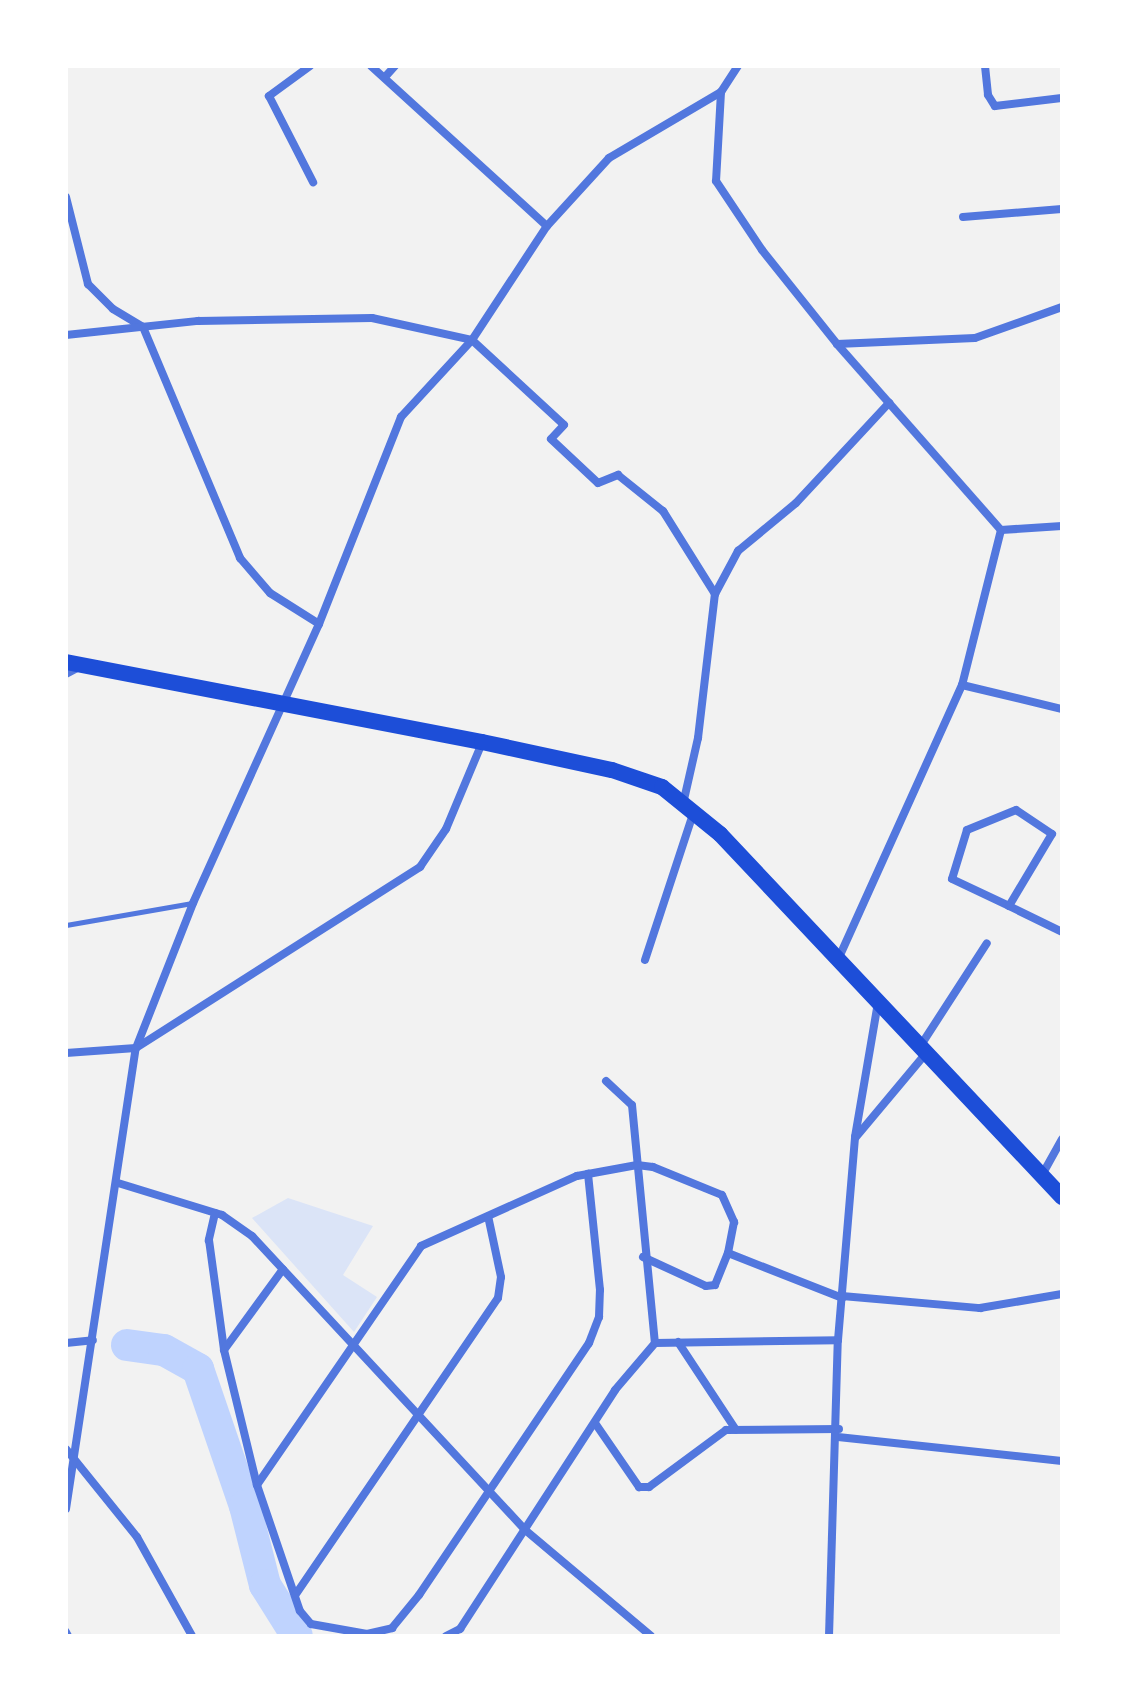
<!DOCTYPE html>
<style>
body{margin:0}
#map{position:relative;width:1128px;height:1702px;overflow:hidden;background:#f2f2f2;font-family:Merriweather,serif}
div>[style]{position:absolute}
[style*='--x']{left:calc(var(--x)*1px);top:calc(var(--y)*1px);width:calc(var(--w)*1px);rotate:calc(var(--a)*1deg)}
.green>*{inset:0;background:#dbe4f7}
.river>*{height:32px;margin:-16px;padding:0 16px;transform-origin:16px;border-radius:16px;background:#bfd3fe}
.service>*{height:5px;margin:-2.5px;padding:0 2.5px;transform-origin:2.5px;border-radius:2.5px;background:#5277de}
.minor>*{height:8px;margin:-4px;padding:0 4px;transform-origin:4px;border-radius:4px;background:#5277de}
.primary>*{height:16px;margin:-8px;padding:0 8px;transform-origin:8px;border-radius:8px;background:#1d4ed8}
span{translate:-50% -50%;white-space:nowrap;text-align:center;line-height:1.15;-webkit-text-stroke:7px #fff;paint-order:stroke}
.frame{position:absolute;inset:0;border:68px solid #fff;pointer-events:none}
</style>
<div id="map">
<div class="green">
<div style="clip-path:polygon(288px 1198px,373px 1226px,343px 1275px,377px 1297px,354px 1332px,252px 1218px)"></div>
</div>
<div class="river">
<div style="--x:127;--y:1345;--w:37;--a:8"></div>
<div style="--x:164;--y:1350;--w:39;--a:29"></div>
<div style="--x:198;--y:1369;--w:145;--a:71.1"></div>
<div style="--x:245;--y:1506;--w:81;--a:75.8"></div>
<div style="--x:265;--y:1585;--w:60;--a:57.9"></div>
</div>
<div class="service">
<div style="--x:66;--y:925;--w:128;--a:-9.9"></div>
</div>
<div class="minor">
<div style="--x:310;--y:66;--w:51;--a:143.8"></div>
<div style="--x:269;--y:96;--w:97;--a:62.9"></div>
<div style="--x:371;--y:66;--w:238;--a:42.3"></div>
<div style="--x:985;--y:66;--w:29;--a:84"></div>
<div style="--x:988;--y:95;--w:13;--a:58"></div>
<div style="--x:995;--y:106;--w:67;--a:-6.8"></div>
<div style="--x:385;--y:77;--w:15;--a:-48"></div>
<div style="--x:721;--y:92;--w:89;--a:93.2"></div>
<div style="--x:716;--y:181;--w:83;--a:56.3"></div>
<div style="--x:762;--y:250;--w:120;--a:51.4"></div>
<div style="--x:837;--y:344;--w:248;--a:48.6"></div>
<div style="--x:1001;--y:530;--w:160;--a:104.1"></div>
<div style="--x:962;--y:685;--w:302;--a:114.3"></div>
<div style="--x:66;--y:197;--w:90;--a:75.8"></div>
<div style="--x:88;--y:284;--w:35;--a:45"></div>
<div style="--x:113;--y:309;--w:35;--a:31"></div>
<div style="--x:143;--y:327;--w:251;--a:67.2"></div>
<div style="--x:240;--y:558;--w:46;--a:49.4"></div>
<div style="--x:270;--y:593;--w:58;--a:32.3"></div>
<div style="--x:963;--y:217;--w:99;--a:-4.6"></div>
<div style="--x:66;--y:335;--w:133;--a:-6.1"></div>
<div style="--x:198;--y:321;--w:174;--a:-1"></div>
<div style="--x:372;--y:318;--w:102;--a:12.4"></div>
<div style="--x:472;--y:340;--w:125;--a:42.7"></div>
<div style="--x:564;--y:425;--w:19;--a:133"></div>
<div style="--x:551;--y:439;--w:64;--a:43.1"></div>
<div style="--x:598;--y:483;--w:22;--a:-22"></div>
<div style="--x:618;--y:475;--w:58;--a:38.7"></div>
<div style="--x:663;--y:511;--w:98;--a:57.9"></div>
<div style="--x:837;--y:344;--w:138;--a:-2.5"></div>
<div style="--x:975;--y:338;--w:92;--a:-19.6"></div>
<div style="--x:1001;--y:530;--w:61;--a:-3.8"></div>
<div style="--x:66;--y:674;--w:17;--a:-28"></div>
<div style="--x:962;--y:685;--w:103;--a:13.5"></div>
<div style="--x:683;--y:804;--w:68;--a:-77.2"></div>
<div style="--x:698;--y:738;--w:145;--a:-83.3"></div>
<div style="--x:715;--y:594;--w:49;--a:-61.9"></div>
<div style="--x:738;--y:551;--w:75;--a:-39.6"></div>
<div style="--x:796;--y:503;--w:137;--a:-47.1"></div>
<div style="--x:1009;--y:906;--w:84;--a:-59.2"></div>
<div style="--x:1052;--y:834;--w:43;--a:-146.3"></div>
<div style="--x:1016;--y:810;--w:53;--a:157.8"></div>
<div style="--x:967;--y:830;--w:51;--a:107"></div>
<div style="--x:952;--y:879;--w:63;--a:25.3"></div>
<div style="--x:1009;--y:906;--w:59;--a:26.1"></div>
<div style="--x:645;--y:960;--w:154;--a:-71.8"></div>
<div style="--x:921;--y:1045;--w:121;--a:-57.1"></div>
<div style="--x:66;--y:1053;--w:70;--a:-4.1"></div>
<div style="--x:136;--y:1048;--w:337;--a:-32.5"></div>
<div style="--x:420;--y:867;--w:46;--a:-55.6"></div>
<div style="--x:446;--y:829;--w:93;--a:-67.3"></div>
<div style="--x:606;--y:1081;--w:35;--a:43"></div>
<div style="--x:632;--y:1105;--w:239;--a:84.5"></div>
<div style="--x:856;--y:1137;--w:111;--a:-50.1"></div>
<div style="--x:1042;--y:1175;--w:41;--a:-60.9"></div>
<div style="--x:118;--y:1183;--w:109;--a:17.1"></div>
<div style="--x:222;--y:1215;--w:37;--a:35"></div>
<div style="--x:252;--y:1236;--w:400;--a:47.1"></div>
<div style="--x:524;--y:1529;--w:166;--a:40.1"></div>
<div style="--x:215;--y:1213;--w:28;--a:103"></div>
<div style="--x:209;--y:1240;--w:111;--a:82.2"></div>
<div style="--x:224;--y:1350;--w:139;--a:76.3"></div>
<div style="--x:257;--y:1485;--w:133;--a:71.2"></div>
<div style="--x:300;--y:1611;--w:17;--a:50"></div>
<div style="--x:311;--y:1624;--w:57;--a:10.1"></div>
<div style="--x:367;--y:1634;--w:26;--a:-13"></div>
<div style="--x:392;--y:1628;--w:43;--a:-50.7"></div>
<div style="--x:419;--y:1595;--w:304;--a:-56"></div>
<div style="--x:589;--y:1343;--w:28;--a:-69"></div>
<div style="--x:599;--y:1317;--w:27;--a:-88"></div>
<div style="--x:600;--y:1290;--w:117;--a:-95.9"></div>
<div style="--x:643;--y:1257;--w:69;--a:24.7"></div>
<div style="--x:706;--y:1286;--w:9;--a:-6"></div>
<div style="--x:715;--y:1285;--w:35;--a:-68"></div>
<div style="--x:728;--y:1253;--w:123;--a:21.5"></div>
<div style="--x:842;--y:1296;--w:139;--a:5"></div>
<div style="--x:980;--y:1308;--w:83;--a:-9.7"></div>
<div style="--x:678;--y:1342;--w:105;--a:56.6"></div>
<div style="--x:66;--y:1343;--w:27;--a:-6"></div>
<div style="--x:224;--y:1350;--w:100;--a:-53.9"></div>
<div style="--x:595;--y:1423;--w:78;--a:55.5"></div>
<div style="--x:639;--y:1487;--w:10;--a:0"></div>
<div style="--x:649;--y:1487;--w:96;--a:-36.5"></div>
<div style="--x:726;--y:1430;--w:113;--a:-0.5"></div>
<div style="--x:838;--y:1437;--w:225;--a:6.1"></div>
<div style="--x:66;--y:1449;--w:113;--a:51.1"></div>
<div style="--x:137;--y:1537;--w:113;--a:60.9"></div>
<div style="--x:257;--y:1485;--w:290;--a:-55.5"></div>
<div style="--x:421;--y:1246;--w:171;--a:-24.2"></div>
<div style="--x:577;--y:1176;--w:61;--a:-10.4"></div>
<div style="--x:637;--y:1165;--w:16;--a:7"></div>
<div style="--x:653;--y:1167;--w:74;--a:22.1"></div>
<div style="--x:722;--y:1195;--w:30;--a:66"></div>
<div style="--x:734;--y:1222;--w:32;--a:101"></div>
<div style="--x:66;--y:1509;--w:466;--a:-81.4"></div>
<div style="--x:136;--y:1048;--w:156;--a:-68.5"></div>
<div style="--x:193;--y:903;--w:306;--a:-65.7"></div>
<div style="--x:319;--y:624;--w:223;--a:-68.4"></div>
<div style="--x:401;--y:417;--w:105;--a:-47.3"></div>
<div style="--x:472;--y:340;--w:136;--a:-56.7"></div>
<div style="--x:547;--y:226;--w:92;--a:-47.6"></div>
<div style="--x:609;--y:158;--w:130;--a:-30.5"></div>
<div style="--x:721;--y:92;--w:31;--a:-57"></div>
<div style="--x:296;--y:1594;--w:358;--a:-55.7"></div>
<div style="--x:498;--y:1298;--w:21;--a:-82"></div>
<div style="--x:501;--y:1277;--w:62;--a:-102"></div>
<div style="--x:66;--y:1632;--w:4;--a:63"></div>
<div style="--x:446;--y:1636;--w:16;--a:-27"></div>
<div style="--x:460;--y:1629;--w:285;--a:-57"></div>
<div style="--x:615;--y:1390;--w:62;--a:-49.6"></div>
<div style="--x:655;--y:1343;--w:183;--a:-0.9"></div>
<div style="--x:829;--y:1636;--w:296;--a:-88.3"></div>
<div style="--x:838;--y:1340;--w:204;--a:-85.2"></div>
<div style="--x:855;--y:1137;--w:136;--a:-80.3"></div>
</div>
<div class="primary">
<div style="--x:66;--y:662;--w:424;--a:10.9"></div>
<div style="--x:482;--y:742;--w:133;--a:12.2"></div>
<div style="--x:612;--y:770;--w:53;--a:18.8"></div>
<div style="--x:662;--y:787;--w:75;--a:39"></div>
<div style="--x:720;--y:834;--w:499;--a:46.7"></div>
</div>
<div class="frame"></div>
</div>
